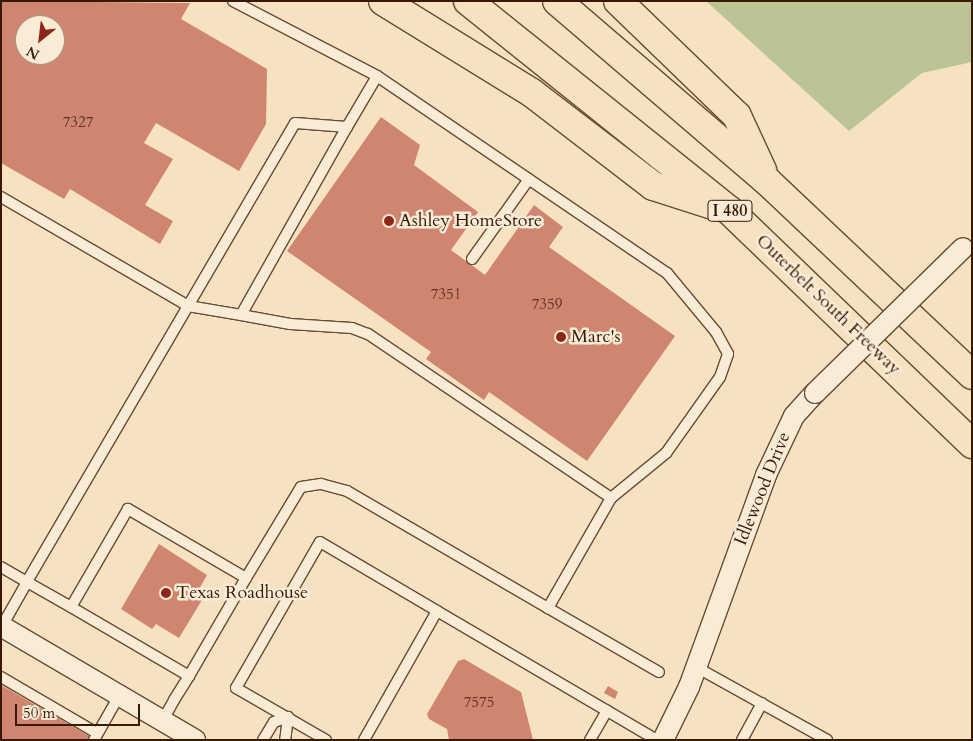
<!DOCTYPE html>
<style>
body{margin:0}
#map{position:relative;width:973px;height:741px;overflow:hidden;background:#f6e2c0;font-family:Cardo,serif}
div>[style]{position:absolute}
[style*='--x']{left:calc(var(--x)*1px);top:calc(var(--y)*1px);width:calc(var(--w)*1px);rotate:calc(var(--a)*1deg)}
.green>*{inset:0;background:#bac494}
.building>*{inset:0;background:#cf8570}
.roads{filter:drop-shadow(1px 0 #674b34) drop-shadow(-1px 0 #674b34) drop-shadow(0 1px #674b34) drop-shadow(0 -1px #674b34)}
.lane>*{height:10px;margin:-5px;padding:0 5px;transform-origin:5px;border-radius:5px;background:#f9ecd6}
.street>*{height:20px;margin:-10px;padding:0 10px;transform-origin:10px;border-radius:10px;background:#f9ecd6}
.highway>*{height:28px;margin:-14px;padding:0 14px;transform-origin:14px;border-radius:14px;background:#f6e2c0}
.bridges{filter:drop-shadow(1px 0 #674b34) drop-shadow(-1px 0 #674b34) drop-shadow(0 1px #674b34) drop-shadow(0 -1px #674b34)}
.street-bridge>*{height:20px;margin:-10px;padding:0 10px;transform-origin:10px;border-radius:10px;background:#f9ecd6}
.dots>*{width:14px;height:14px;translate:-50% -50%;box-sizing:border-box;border:2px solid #f9ecd6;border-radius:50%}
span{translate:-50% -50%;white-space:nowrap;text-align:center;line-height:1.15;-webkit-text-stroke:5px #f9ecd6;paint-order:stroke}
.number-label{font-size:15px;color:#5d3420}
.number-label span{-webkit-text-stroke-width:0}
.shield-label span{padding:1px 4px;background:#f9ecd6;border:1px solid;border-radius:4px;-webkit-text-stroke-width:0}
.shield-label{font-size:16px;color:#371906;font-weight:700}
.poi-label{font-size:18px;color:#371906}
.left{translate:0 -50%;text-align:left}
.street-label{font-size:18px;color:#371906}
.frame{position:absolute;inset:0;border:2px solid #371906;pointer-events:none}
.north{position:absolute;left:15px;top:15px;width:50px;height:50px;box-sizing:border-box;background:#f9ecd6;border:1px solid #ab9883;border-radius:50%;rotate:209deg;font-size:14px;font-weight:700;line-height:20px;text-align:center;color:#371906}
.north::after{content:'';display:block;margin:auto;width:18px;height:22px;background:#8f2418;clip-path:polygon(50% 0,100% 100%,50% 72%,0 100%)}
.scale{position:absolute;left:15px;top:704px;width:125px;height:22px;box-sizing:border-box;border:2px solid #371906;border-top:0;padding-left:6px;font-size:15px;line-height:18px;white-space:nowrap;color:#371906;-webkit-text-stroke:4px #f9ecd6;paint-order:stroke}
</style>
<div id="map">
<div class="green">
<div style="clip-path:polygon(706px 1px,972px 1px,972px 62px,922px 73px,849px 131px)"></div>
</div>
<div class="building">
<div style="clip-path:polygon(evenodd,1px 1px,190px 3px,181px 19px,267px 69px,266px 124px,239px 171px,156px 123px,144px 143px,173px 159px,145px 205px,173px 221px,160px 244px,70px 189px,64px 199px,1px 163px,1px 1px,25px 25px,55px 25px,55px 55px,25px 55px,25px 25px)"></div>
<div style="clip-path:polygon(381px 117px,420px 145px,414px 165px,478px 212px,451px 250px,485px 275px,534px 205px,563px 227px,549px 247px,675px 336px,587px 461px,489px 392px,484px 400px,426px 359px,431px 352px,287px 251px)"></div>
<div style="clip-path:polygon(159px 544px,207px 575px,198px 591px,205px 595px,179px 638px,156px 624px,152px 629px,121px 609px)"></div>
<div style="clip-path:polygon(464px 659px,521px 692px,533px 740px,449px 740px,447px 729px,429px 719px,427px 714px,458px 661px)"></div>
<div style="clip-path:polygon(1px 685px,89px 736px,87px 740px,1px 740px)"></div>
<div style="clip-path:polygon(608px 686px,618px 692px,615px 699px,604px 693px)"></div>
</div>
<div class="roads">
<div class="lane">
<div style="--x:233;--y:1;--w:162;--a:27.5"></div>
<div style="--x:347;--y:127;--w:59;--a:-59.5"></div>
<div style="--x:377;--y:76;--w:351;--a:34.2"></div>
<div style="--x:667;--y:273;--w:77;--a:50.3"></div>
<div style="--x:716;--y:332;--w:25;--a:61"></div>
<div style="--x:728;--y:354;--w:24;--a:109"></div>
<div style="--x:720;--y:377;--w:93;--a:125.4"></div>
<div style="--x:666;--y:453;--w:71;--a:140.7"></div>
<div style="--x:1;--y:197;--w:216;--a:30.2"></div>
<div style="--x:188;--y:306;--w:320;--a:120.3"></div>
<div style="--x:27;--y:582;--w:30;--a:-150"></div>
<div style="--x:472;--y:259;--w:98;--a:-54.5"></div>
<div style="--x:241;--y:315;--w:216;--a:-60.6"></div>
<div style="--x:347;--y:127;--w:52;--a:-175.6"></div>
<div style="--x:295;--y:123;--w:212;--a:120.3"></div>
<div style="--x:188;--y:306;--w:54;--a:9.6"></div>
<div style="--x:241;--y:315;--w:50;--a:10.4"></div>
<div style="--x:290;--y:324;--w:62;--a:3.7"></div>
<div style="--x:352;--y:328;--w:17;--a:21"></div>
<div style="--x:368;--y:334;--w:293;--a:34"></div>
<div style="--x:611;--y:498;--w:127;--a:119.8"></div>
<div style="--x:548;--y:608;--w:128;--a:30"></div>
<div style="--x:246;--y:578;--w:106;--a:-58.9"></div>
<div style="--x:301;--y:487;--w:20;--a:-9"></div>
<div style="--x:321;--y:484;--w:27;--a:15"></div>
<div style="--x:347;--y:491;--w:233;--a:30.2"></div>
<div style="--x:437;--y:611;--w:255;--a:30.4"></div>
<div style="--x:2;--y:626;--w:51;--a:-60.4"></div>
<div style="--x:27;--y:582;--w:51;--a:29.6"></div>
<div style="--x:696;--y:667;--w:150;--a:29.1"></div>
<div style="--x:1;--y:677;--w:111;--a:30.3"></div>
<div style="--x:163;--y:720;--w:23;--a:-61"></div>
<div style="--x:174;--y:700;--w:28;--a:-58"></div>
<div style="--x:189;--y:676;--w:113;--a:-59.8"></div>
<div style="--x:246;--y:578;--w:137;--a:-149.7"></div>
<div style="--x:128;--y:509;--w:113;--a:120.2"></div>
<div style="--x:71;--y:607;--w:137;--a:30.3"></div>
<div style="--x:94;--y:740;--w:53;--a:-60.5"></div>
<div style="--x:263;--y:740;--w:21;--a:-59"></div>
<div style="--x:274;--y:722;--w:15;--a:-20"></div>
<div style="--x:288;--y:717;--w:23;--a:97"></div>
<div style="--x:326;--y:740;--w:104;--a:-150"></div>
<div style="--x:236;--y:688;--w:168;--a:-60.1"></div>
<div style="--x:320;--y:542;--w:136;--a:30.5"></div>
<div style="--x:437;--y:611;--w:148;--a:119.5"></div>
<div style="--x:590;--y:740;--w:34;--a:-60"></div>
<div style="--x:742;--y:740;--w:42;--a:-61.6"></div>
</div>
<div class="street">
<div style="--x:1;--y:626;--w:225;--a:30.4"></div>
<div style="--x:663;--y:740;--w:59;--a:-63.9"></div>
<div style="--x:689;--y:687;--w:226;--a:-70"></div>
<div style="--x:766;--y:475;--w:65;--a:-64.6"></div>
<div style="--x:794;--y:416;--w:31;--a:-48"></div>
</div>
<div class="highway">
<div style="--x:383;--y:1;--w:175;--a:31.7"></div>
<div style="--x:532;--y:93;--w:153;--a:37.5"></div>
<div style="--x:653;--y:186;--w:63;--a:17.6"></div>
<div style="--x:468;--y:1;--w:336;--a:38.7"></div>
<div style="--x:730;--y:211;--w:336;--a:43.9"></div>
<div style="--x:557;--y:1;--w:277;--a:40.6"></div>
<div style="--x:767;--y:181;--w:282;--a:43.4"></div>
<div style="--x:618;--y:1;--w:165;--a:44"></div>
<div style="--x:737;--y:116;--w:60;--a:65.2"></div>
</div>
</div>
<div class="bridges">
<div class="street-bridge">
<div style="--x:815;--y:393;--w:207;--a:-44.4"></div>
</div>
</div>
<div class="dots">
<div style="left:389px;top:221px;background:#8f2418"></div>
<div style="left:561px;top:337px;background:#8f2418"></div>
<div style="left:166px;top:593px;background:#8f2418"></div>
</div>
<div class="number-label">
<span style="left:78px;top:123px">7327</span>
<span style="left:446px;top:295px">7351</span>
<span style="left:547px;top:305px">7359</span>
<span style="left:479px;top:703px">7575</span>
</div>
<div class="shield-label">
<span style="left:730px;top:211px">I 480</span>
</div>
<div class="poi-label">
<span class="left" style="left:399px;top:221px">Ashley HomeStore</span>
<span class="left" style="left:571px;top:337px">Marc's</span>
<span class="left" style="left:176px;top:593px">Texas Roadhouse</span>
</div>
<div class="street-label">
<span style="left:828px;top:305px;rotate:44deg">Outerbelt South Freeway</span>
<span style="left:763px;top:489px;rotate:-68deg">Idlewood Drive</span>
</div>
<div class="frame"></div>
<div class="north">N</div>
<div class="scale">50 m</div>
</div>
